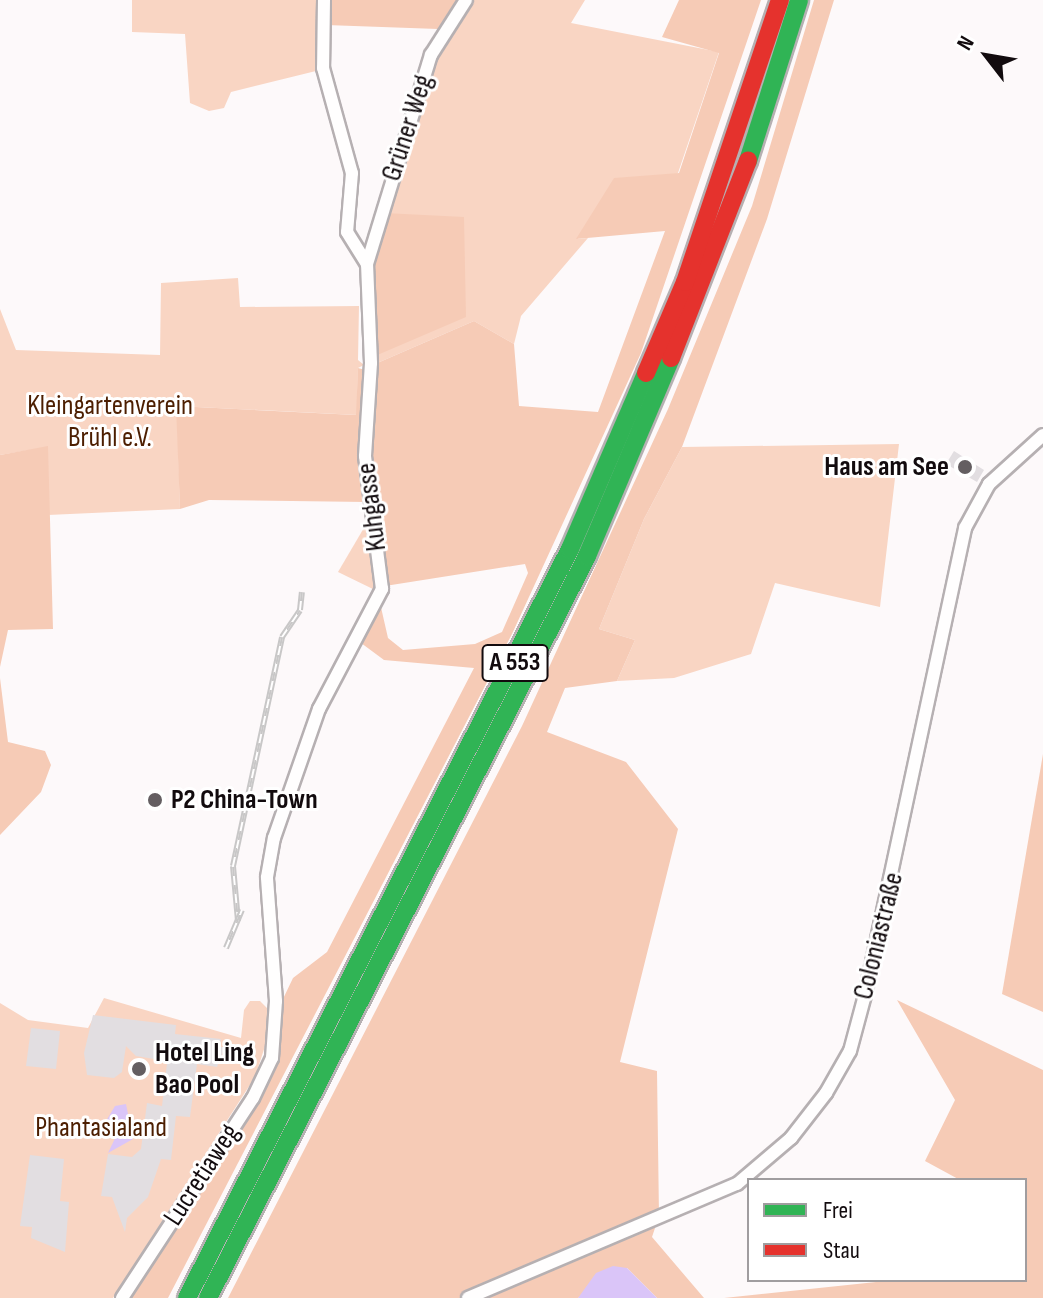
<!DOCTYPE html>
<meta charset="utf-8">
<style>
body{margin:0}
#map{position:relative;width:1043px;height:1298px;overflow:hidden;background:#fdf9fa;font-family:"Sofia Sans Condensed",sans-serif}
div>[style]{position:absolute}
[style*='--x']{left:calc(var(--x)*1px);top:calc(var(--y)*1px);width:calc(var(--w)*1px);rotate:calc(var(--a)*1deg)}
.green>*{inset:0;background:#f9d5c3}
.forest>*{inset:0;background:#f6cbb6}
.water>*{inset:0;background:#dac5f8}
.building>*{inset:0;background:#e2dee1}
.roads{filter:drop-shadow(2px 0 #b6b0b2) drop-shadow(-2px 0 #b6b0b2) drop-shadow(0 2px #b6b0b2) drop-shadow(0 -2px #b6b0b2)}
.street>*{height:12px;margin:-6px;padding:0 6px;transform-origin:6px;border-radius:6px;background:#fffefe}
.fast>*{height:18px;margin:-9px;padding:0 9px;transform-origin:9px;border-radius:9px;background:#30b455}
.jam>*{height:18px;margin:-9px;padding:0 9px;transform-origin:9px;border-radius:9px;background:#e5322d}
.rail>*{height:6px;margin-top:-3px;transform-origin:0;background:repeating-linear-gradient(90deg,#fff 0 9px,#c8c7c7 0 18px);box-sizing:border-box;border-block:2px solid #c8c7c7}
.dots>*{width:22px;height:22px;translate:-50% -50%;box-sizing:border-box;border:4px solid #fff;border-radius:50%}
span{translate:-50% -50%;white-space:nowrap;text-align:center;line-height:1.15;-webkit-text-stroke:6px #fff;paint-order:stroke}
.shield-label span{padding:2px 6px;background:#fff;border:2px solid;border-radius:6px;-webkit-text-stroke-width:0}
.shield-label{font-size:26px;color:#120b0e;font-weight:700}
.street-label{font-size:28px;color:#120b0e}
.park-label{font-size:28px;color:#4c1e00}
.poi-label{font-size:28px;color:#120b0e;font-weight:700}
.right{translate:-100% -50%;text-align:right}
.left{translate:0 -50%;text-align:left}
.legend{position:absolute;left:747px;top:1178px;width:280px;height:104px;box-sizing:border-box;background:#fff;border:2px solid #a09d9f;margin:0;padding:10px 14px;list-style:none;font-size:24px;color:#120b0e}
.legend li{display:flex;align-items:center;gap:16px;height:40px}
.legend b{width:40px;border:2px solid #a09d9f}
.north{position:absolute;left:947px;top:16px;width:80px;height:80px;-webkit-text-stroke:6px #fff;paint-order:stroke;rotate:301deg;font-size:22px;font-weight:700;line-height:32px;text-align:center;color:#120b0e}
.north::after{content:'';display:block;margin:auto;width:28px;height:36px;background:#120b0e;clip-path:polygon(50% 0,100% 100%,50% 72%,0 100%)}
</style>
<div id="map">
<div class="green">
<div style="clip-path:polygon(132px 0,321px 0,320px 70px,231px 92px,224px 108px,209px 111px,190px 103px,185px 34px,132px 32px)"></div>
<div style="clip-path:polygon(469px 0,585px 0,571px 23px,719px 52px,678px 173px,577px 239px,588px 238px,521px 316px,514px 344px,474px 321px,375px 364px,384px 213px,435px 53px)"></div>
<div style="clip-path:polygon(238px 278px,240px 307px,359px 306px,358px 360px,364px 365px,358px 368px,357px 415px,177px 406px,180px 509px,48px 515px,48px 447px,0 455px,0 309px,16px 350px,160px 355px,161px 283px)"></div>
<div style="clip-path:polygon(899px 444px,880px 607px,775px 583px,751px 654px,674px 678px,617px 681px,635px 640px,599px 629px,644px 519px,682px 447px)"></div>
<div style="clip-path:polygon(368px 521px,377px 591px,338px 572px)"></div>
<div style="clip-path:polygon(104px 998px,241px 1038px,244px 1010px,250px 1001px,260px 1001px,269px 1010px,267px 1040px,255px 1077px,113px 1298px,0 1298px,0 1003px,28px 1020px,88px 1028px)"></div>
</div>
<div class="forest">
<div style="clip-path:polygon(327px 0,460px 0,438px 29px,326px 25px)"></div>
<div style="clip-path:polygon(679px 0,761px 0,641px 353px,512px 634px,168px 1298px,127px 1298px,268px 1082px,279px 1052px,282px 1001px,293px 978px,327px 952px,474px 668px,384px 660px,357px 640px,380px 603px,388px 638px,403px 650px,475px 644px,502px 632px,528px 573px,525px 564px,385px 586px,369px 457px,375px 364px,474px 321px,514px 344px,519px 406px,598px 412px,665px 231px,576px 239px,614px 178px,679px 173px,719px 53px,662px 37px)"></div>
<div style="clip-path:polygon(814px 0,834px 0,767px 219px,682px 447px,644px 519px,599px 629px,635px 640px,617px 681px,565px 688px,547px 732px,626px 762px,678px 829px,620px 1062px,657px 1071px,659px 1216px,652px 1237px,704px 1298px,657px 1298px,627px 1268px,578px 1298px,228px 1298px,522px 726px,668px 409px,752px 206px)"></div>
<div style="clip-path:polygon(384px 213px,464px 217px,466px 317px,375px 356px,371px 264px)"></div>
<div style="clip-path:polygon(358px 368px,369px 371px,366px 502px,209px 500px,180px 509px,176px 406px,356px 415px)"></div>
<div style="clip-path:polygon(48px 446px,53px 629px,8px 630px,0 667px,0 455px)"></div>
<div style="clip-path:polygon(0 678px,8px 742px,45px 751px,51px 765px,41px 792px,0 835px)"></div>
<div style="clip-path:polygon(1043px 754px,1043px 1012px,1002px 994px)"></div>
<div style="clip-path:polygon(897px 1000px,1043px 1070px,1043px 1298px,724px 1298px,895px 1280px,1025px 1280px,1025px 1180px,960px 1180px,925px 1161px,955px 1100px)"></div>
</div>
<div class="water">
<div style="clip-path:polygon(126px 1104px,133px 1139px,108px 1153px,118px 1132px,106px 1121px,115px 1106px)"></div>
<div style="clip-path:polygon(613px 1266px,627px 1268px,657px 1298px,578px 1298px,596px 1273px)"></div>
</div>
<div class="building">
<div style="clip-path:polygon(954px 451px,984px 470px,977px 482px,946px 464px)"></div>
<div style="clip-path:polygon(93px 1015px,176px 1025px,175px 1034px,221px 1039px,219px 1047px,225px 1047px,217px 1067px,197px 1064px,190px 1117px,176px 1116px,171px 1160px,161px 1159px,148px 1197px,127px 1218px,125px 1232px,112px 1197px,101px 1196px,108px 1154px,132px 1157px,141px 1149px,147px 1103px,162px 1106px,169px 1046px,154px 1059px,136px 1056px,126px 1046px,122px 1072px,114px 1078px,87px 1075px,84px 1053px)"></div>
<div style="clip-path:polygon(31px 1028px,60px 1031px,56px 1069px,26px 1066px)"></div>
<div style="clip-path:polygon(30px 1155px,64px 1159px,60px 1201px,69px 1202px,65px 1252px,31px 1238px,32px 1227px,20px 1226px)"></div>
</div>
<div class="roads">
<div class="street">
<div style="--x:324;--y:0;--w:68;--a:90.8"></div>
<div style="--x:323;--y:68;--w:109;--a:74.6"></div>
<div style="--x:352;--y:173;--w:59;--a:94.8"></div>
<div style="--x:347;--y:232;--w:38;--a:58"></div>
<div style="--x:122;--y:1298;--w:239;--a:-56.8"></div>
<div style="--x:253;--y:1098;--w:44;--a:-64.6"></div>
<div style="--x:272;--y:1058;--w:57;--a:-86"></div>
<div style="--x:276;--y:1001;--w:124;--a:-94.2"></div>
<div style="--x:267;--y:877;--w:40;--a:-80"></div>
<div style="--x:274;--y:838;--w:137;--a:-70.8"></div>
<div style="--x:319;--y:709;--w:136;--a:-62.3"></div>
<div style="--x:382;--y:589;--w:134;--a:-97.3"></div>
<div style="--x:365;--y:456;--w:93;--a:-86.3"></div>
<div style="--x:371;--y:363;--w:99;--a:-92.3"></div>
<div style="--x:367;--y:264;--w:219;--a:-73"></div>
<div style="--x:431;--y:55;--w:65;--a:-57.5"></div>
<div style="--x:468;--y:1298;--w:292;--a:-23"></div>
<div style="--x:737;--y:1184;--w:71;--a:-40.4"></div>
<div style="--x:791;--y:1138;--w:57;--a:-52.1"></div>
<div style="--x:826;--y:1093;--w:48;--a:-60.3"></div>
<div style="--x:850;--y:1051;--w:58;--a:-75"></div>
<div style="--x:865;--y:995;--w:478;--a:-77.9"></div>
<div style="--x:965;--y:528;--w:50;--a:-61.4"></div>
<div style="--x:989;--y:484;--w:73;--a:-42.2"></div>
</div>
<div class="fast">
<div style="--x:748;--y:161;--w:169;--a:-72.4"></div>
<div style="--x:187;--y:1298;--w:841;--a:-62.92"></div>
<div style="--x:570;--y:549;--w:192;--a:-66.6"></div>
<div style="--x:208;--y:1298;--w:833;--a:-62.94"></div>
<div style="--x:587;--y:556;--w:215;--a:-67"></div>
</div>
<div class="jam">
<div style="--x:671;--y:358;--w:212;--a:-68.7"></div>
<div style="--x:646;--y:373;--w:99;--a:-66.8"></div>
<div style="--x:685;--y:282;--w:298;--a:-71.4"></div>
</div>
</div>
<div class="rail">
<div style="--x:238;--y:921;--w:55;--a:-95.2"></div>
<div style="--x:233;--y:866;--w:234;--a:-77.9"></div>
<div style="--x:282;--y:637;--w:32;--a:-56"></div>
<div style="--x:300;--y:610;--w:18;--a:-84"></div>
<div style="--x:226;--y:948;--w:41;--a:-67.2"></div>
</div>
<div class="dots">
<div style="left:965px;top:467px;background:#645e61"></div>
<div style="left:155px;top:800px;background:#645e61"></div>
<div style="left:139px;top:1069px;background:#645e61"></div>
</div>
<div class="shield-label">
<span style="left:515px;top:663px">A 553</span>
</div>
<div class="street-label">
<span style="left:408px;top:128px;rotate:-72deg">Grüner Weg</span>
<span style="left:372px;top:507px;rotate:-97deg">Kuhgasse</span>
<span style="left:879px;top:936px;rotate:-76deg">Coloniastraße</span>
<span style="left:202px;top:1175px;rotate:-57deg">Lucretiaweg</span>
</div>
<div class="park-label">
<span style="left:110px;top:422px">Kleingartenverein<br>Brühl e.V.</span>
<span style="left:101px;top:1128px">Phantasialand</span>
</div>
<div class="poi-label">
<span class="right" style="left:949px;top:467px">Haus am See</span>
<span class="left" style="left:171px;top:800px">P2 China-Town</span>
<span class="left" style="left:155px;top:1069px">Hotel Ling<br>Bao Pool</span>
</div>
<ul class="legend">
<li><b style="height:10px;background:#30b455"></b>Frei</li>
<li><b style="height:10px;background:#e5322d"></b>Stau</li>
</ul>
<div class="north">N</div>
</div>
